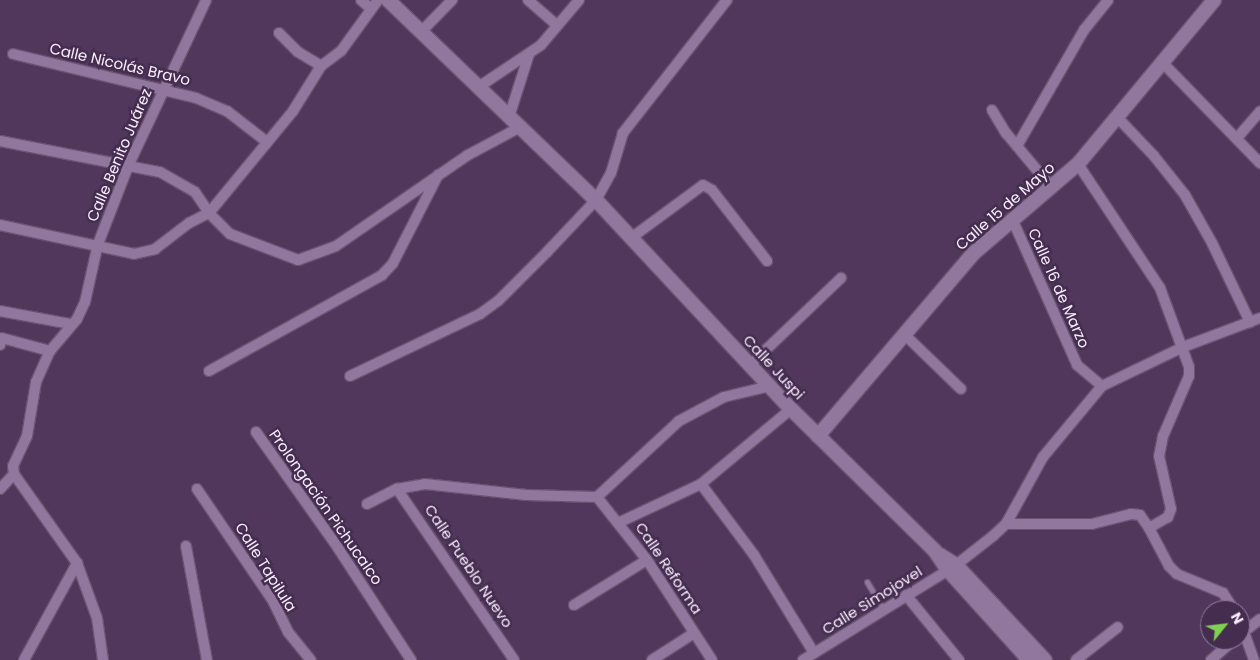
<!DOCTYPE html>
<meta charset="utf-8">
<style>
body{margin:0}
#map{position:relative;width:1260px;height:660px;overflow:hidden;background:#50375b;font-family:Poppins,sans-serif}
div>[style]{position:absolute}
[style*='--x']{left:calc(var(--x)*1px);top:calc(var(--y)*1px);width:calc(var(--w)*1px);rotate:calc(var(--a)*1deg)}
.roads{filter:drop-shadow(1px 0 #695471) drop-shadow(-1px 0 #695471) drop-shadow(0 1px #695471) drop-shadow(0 -1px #695471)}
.lane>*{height:5px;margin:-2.5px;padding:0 2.5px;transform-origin:2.5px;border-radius:2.5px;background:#91769d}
.street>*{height:10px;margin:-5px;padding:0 5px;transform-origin:5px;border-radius:5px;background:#91769d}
.secondary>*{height:14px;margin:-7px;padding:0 7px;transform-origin:7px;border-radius:7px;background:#91769d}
span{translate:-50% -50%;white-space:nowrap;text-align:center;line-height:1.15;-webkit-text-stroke:5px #452d50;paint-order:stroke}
.street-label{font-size:15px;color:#f9edfe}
.north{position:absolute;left:1200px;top:600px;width:50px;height:50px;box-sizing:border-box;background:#452d50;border:1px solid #8d7a96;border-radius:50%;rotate:61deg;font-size:14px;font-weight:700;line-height:20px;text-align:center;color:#f9edfe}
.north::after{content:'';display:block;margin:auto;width:18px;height:22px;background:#80d051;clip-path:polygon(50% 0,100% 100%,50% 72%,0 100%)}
</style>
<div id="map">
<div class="roads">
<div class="lane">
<div style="--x:867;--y:582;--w:31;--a:59"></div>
</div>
<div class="street">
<div style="--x:361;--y:0;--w:12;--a:42"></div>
<div style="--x:528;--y:0;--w:38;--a:41"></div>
<div style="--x:421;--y:32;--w:45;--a:-45.9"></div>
<div style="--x:279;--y:33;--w:27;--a:45"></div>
<div style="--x:298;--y:52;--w:27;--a:31"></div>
<div style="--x:13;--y:54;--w:188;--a:13.5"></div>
<div style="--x:196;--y:98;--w:34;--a:23"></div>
<div style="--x:227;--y:111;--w:51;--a:37.8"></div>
<div style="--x:1162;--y:62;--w:141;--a:45.9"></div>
<div style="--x:480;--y:86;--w:73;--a:-33.9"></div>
<div style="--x:541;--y:45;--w:59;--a:-49.8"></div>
<div style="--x:992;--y:110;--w:27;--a:59"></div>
<div style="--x:1006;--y:133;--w:72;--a:50.1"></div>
<div style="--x:510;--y:114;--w:63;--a:-72.4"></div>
<div style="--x:1117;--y:117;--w:54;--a:46.5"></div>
<div style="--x:1154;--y:156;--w:50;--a:51.5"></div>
<div style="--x:1185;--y:195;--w:55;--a:60.6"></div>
<div style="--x:1212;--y:243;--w:88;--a:64.3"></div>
<div style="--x:1237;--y:138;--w:35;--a:-49"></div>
<div style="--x:0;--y:141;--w:163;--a:11"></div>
<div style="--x:160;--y:172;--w:40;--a:29.7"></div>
<div style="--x:195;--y:192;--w:25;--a:56"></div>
<div style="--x:209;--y:213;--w:30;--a:45"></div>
<div style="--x:230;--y:234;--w:73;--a:20.9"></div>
<div style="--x:298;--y:260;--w:40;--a:-20.2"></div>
<div style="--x:336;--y:246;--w:160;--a:-34.6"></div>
<div style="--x:468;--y:155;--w:61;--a:-28.2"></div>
<div style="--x:1017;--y:146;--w:134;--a:-60"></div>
<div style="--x:1084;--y:30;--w:38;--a:-51"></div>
<div style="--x:1078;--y:164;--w:149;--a:56.5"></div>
<div style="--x:1160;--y:288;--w:84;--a:69.8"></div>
<div style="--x:1189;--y:367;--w:9;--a:90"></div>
<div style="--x:1189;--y:376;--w:65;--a:113.4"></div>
<div style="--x:1163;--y:436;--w:20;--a:101"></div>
<div style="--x:1159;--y:456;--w:54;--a:77.2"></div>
<div style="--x:1171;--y:509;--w:9;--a:111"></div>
<div style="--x:1168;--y:517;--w:22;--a:150"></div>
<div style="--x:1149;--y:528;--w:43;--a:62.2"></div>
<div style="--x:1169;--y:566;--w:11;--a:45"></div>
<div style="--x:1177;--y:574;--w:50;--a:22.4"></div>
<div style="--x:1223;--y:593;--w:20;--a:57"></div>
<div style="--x:1013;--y:221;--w:158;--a:66"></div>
<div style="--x:1077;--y:365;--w:33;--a:40"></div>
<div style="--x:0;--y:225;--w:137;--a:12.2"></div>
<div style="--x:134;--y:254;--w:22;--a:-13"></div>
<div style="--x:155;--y:249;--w:43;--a:-37.4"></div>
<div style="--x:189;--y:223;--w:22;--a:-27"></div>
<div style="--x:209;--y:213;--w:132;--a:-50.5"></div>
<div style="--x:293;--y:111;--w:53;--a:-58.1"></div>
<div style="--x:321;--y:66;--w:25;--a:-37"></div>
<div style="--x:341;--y:51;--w:63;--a:-54"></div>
<div style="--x:631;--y:238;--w:89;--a:-36.4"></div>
<div style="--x:703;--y:185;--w:10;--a:29"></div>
<div style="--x:712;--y:190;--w:90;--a:52.2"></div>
<div style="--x:0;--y:311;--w:71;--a:10.5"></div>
<div style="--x:904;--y:334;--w:79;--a:44"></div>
<div style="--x:0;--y:345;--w:7;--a:-74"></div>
<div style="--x:2;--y:338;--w:50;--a:15.2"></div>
<div style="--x:750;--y:365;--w:126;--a:-43.7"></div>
<div style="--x:209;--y:371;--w:198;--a:-29"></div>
<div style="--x:382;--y:275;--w:16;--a:-47"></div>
<div style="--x:393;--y:263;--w:99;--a:-62.9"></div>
<div style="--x:350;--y:376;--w:144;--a:-25.5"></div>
<div style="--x:480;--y:314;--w:22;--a:-36"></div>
<div style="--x:498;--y:301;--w:69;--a:-45"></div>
<div style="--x:547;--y:252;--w:71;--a:-46.7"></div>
<div style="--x:596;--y:200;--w:31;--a:-61"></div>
<div style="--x:611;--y:173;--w:42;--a:-73.3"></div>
<div style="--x:623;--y:133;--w:169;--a:-52"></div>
<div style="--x:256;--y:432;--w:142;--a:54.7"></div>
<div style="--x:338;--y:548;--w:134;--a:56.9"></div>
<div style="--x:701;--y:484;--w:89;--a:53.3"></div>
<div style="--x:754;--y:555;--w:115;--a:58.5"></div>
<div style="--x:0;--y:489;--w:21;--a:-47"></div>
<div style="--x:197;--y:489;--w:135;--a:55.8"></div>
<div style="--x:273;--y:601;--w:34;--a:64"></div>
<div style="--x:288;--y:632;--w:36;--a:51"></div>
<div style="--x:397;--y:489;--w:207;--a:55.6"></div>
<div style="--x:597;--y:497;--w:80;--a:51.6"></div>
<div style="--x:647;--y:560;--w:119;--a:57"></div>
<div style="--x:367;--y:504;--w:34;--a:-27"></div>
<div style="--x:397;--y:489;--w:28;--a:-10"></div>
<div style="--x:425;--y:484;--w:102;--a:6.2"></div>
<div style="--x:526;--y:495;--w:71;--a:1.6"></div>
<div style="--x:597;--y:497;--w:112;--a:-42.8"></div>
<div style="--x:679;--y:421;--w:51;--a:-28.1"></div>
<div style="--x:724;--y:397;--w:47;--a:-13.4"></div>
<div style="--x:620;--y:522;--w:89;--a:-25.1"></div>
<div style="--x:701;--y:484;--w:117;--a:-39.8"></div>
<div style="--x:1006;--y:524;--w:86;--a:0"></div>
<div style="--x:1092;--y:524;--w:40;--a:-14.4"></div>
<div style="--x:1131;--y:514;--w:9;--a:6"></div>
<div style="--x:1140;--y:515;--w:16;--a:55"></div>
<div style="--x:186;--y:546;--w:116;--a:79.6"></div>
<div style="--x:906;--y:595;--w:84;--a:50.8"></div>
<div style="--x:574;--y:605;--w:86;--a:-31.7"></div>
<div style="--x:1240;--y:621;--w:41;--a:70.3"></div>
<div style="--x:1241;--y:634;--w:24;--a:-38"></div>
<div style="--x:24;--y:660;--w:111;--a:-61.3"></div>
<div style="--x:103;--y:660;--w:42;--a:-98.1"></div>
<div style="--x:97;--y:618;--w:59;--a:-110"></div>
<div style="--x:77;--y:563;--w:109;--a:-125.3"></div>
<div style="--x:14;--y:474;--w:8;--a:-97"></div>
<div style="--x:13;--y:466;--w:33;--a:-65"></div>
<div style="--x:27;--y:436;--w:55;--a:-80.5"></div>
<div style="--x:36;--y:382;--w:34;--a:-66"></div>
<div style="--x:50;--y:351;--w:42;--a:-49.8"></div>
<div style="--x:77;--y:319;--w:19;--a:-65"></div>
<div style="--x:85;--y:302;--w:59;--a:-77.4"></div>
<div style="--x:98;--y:244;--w:86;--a:-68.8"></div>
<div style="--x:129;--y:164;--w:181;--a:-64.8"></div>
<div style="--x:652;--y:660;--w:50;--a:-32.7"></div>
<div style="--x:803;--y:660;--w:180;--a:-31.8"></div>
<div style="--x:956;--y:565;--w:47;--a:-38.1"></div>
<div style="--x:993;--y:536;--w:18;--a:-43"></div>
<div style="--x:1006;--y:524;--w:77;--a:-61.1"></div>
<div style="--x:1043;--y:457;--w:92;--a:-50.3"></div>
<div style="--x:1102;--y:386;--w:90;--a:-25.7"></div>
<div style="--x:1183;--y:347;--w:82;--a:-20.6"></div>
<div style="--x:1076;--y:660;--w:53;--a:-38.2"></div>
<div style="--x:1211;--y:660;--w:30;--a:-41"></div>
</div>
<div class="secondary">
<div style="--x:388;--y:0;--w:289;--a:43.9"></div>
<div style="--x:596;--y:200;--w:286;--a:47"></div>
<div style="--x:791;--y:409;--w:202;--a:44.6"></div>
<div style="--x:935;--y:551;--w:23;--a:56"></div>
<div style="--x:948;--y:570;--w:121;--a:48"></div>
<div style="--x:818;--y:436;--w:240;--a:-49.6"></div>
<div style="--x:974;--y:253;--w:137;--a:-40.6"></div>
<div style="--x:1078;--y:164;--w:213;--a:-50.3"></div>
<div style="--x:940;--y:555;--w:19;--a:32"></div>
<div style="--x:956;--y:565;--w:130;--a:46.9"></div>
</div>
</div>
<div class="street-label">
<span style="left:120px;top:64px;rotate:13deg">Calle Nicolás Bravo</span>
<span style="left:119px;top:155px;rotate:-67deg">Calle Benito Juárez</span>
<span style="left:1005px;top:206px;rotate:-41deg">Calle 15 de Mayo</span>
<span style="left:1059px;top:288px;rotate:66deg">Calle 16 de Marzo</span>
<span style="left:774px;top:367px;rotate:47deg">Calle Juspi</span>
<span style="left:326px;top:507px;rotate:55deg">Prolongación Pichucalco</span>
<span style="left:469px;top:566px;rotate:56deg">Calle Pueblo Nuevo</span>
<span style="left:266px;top:567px;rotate:58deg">Calle Tapilula</span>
<span style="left:669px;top:568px;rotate:56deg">Calle Reforma</span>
<span style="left:872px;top:600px;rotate:-32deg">Calle Simojovel</span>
</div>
<div class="north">N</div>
</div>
